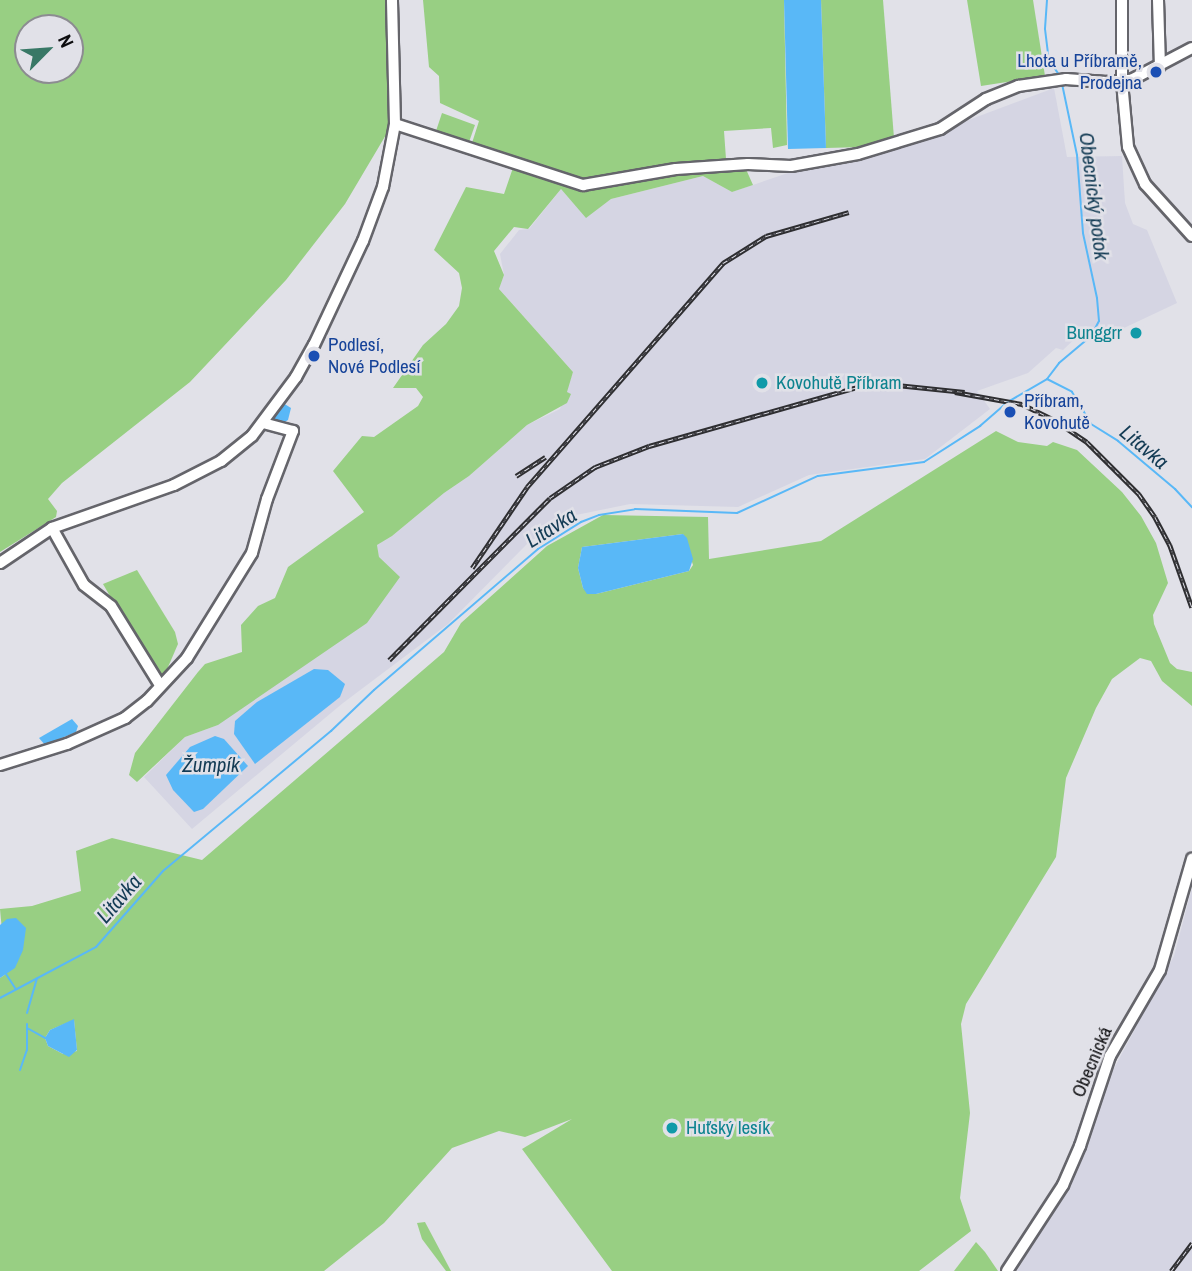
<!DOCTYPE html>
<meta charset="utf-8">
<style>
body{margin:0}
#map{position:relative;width:1192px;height:1271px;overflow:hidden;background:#e1e1e8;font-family:"Archivo Narrow",sans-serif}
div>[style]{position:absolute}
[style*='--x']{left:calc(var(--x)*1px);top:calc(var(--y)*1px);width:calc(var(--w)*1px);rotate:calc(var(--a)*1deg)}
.built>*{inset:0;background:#d5d5e3}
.green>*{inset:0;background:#98cf83}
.water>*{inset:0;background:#59b8f7}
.stream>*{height:2px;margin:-1px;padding:0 1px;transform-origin:1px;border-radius:1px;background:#59b8f7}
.roads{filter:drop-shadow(2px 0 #65656b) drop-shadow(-2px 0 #65656b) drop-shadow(0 2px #65656b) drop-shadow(0 -2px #65656b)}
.minor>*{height:10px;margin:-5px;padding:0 5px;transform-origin:5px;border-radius:5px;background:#fff}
.rail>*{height:4.5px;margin-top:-2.25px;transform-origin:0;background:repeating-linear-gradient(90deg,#e1e1e8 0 5px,#2e2e31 0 10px);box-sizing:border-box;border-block:2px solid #2e2e31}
.dots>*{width:19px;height:19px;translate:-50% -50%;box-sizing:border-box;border:4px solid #e1e1e8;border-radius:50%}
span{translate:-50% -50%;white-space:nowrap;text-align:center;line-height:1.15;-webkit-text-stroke:5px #e1e1e8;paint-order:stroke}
.transit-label{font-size:19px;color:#164399}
.right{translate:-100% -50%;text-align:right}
.left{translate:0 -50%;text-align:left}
.culture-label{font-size:19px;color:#0d838f}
.street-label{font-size:19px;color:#0d0d0f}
.water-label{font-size:21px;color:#133b54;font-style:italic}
.north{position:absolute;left:14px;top:14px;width:70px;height:70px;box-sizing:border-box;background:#e1e1e8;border:2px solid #8c8c91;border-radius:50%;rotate:65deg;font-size:19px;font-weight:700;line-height:28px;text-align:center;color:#0d0d0f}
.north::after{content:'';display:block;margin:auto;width:24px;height:32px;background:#387866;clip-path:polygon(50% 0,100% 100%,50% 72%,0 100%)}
</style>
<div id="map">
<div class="built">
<div style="clip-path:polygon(1054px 88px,1067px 157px,1122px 156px,1125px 203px,1133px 224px,1147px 230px,1177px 303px,1107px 336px,1084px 330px,1063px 350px,1056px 348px,1028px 373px,977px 391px,990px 409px,925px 459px,809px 475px,738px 507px,630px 504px,576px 515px,554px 525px,527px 544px,448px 624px,343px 703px,192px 829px,144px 777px,185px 737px,218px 725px,240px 707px,379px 557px,377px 545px,392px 536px,444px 493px,469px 476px,527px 425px,560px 409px,573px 372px,499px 289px,504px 275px,500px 254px,519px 230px,529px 229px,561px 189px,586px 217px,611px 199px,703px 176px,732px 192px,794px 171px,899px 146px)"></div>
<div style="clip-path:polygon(1192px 888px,1192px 1271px,1017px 1271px,1085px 1154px,1103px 1089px,1174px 956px)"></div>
</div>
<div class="green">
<div style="clip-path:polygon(evenodd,0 0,391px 0,393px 123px,345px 204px,286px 280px,190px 382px,62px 483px,48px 499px,57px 511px,56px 517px,0 552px,0 0,28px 28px,70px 28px,70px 70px,28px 70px,28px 28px)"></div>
<div style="clip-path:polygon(423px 0,784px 0,787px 145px,773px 148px,771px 128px,724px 131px,726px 159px,741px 158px,753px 185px,732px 192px,703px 176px,611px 199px,586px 218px,561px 189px,528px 229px,514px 227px,494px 251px,504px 275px,499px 289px,573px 372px,567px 392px,571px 394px,567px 403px,527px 425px,469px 476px,444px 493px,392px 536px,377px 545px,379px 557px,400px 577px,367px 623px,218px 725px,185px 737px,137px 782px,129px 775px,135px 753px,198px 672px,205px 664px,242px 652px,241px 625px,258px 606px,275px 598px,288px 567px,364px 512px,333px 471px,362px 436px,374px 437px,418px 406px,423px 397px,416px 388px,393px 388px,423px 345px,446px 324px,459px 306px,462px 288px,459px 273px,434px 250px,466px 187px,504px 194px,516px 159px,472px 143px,479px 121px,440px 103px,439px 76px,429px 67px)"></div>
<div style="clip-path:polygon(821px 0,883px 0,894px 138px,862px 147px,826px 148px)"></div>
<div style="clip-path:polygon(967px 0,1033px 0,1045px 76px,981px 86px)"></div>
<div style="clip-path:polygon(442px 113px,475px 125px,469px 142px,436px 131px)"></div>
<div style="clip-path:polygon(evenodd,996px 431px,1018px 442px,1047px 446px,1053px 442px,1077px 450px,1122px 492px,1141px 516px,1156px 543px,1168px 583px,1153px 615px,1154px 624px,1170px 663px,1177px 669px,1192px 672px,1192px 706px,1162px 681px,1151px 661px,1140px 658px,1112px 679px,1096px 708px,1066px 778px,1056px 857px,966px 1004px,961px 1024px,970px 1113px,960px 1198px,971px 1231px,919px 1271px,612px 1271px,522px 1149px,572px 1119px,525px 1137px,499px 1131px,452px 1148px,384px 1223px,324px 1271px,0 1271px,0 978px,6px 974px,0 909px,32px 906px,81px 891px,76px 851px,112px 838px,202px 860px,444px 652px,461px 623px,547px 546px,603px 515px,708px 517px,709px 559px,821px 541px,996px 431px,683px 534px,693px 565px,689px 571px,596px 594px,590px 594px,583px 588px,578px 568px,582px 547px,683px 534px,996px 431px,74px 1020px,77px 1051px,63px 1054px,48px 1046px,45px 1038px,50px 1030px,74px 1020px)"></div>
<div style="clip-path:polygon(137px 570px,175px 632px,178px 644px,165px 674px,155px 674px,103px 584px)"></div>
<div style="clip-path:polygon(425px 1222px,451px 1271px,446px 1271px,422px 1239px,417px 1223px)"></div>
<div style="clip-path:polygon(976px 1242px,985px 1252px,998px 1271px,954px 1271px)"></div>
</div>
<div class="water">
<div style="clip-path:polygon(784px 0,821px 0,826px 148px,788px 149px)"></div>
<div style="clip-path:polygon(283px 403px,291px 408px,288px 420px,283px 423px,272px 421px)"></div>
<div style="clip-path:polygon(683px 534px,687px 538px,693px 559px,689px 571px,596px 594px,587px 594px,583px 588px,578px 568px,582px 547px)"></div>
<div style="clip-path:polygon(314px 669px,328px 670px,345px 684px,340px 697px,255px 764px,234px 734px,235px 721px,257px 702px)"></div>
<div style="clip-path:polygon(72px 719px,78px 726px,76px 732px,45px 745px,39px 738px)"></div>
<div style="clip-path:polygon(215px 736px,224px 739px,248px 766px,203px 809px,194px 812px,173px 790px,166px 775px,190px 747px)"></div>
<div style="clip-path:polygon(16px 918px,26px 928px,23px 950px,15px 968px,0 978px,0 925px,7px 919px)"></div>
<div style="clip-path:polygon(74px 1019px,77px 1050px,69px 1057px,48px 1046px,45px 1038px,50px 1030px)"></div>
</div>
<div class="stream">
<div style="--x:1047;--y:0;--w:29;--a:94"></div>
<div style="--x:1045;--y:29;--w:31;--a:83"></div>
<div style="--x:1049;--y:60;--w:18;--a:56"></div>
<div style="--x:1047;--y:379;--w:20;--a:-53"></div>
<div style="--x:1059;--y:363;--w:42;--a:-40.2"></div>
<div style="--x:1091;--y:336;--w:17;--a:-62"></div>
<div style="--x:1099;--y:321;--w:23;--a:-95"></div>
<div style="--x:1097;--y:298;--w:66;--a:-102.2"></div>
<div style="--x:1083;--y:233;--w:78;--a:-94.4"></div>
<div style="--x:1077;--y:155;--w:73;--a:-101.9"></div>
<div style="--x:6;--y:974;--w:17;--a:57"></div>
<div style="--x:0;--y:998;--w:109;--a:-28"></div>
<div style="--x:96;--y:947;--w:101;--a:-48.6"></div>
<div style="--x:163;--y:871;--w:219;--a:-39.8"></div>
<div style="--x:331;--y:731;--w:59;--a:-43.6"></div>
<div style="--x:374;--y:690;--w:216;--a:-40.7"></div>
<div style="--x:538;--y:549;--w:51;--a:-32.1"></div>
<div style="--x:581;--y:522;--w:19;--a:-21"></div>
<div style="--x:599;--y:515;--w:36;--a:-9"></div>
<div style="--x:635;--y:509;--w:102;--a:2.2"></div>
<div style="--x:737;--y:513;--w:89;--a:-24.6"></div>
<div style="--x:818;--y:476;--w:107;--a:-7.5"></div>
<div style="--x:924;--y:462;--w:67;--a:-32.7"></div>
<div style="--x:980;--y:426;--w:35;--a:-41"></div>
<div style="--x:1006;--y:403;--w:48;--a:-30.3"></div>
<div style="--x:1047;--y:379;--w:28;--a:27"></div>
<div style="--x:1072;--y:392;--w:37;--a:59"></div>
<div style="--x:1091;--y:424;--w:32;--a:32"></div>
<div style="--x:1118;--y:441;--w:75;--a:40.1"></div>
<div style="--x:1175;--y:489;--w:25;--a:47"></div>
<div style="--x:27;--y:1013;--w:36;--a:-74"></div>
<div style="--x:27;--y:1028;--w:21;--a:29"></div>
<div style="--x:20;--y:1070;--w:21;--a:-71"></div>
<div style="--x:27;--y:1050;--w:26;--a:-90"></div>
</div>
<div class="roads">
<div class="minor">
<div style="--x:1122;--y:0;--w:82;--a:90"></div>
<div style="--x:1122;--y:82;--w:65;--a:84.7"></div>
<div style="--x:1128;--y:147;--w:41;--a:65.3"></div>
<div style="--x:1145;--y:184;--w:70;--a:47.9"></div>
<div style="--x:1158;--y:0;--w:66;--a:88.3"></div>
<div style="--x:395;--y:124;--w:198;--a:18"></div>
<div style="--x:583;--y:185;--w:94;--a:-9.8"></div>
<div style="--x:676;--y:169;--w:72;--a:-4"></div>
<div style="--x:748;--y:164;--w:43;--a:2.7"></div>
<div style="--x:791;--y:166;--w:68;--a:-10.2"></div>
<div style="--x:858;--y:154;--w:86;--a:-17"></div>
<div style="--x:940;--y:129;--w:55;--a:-33.1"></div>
<div style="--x:986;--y:99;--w:35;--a:-22"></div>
<div style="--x:1018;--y:86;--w:49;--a:-8.3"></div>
<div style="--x:1066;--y:79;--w:40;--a:4.3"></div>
<div style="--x:1106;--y:82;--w:25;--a:-5"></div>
<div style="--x:1131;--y:80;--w:69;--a:-27.7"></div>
<div style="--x:52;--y:528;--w:65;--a:60.7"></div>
<div style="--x:84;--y:585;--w:34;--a:38"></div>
<div style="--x:111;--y:606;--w:93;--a:58.2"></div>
<div style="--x:0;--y:563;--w:63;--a:-33.9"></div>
<div style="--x:52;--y:528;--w:129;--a:-19.4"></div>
<div style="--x:174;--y:485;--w:53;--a:-27.1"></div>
<div style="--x:221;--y:461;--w:40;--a:-39"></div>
<div style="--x:252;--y:436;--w:74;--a:-53.3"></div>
<div style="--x:296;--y:377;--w:37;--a:-61"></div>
<div style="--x:314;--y:345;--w:115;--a:-64.8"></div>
<div style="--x:363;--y:241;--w:58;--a:-69.7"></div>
<div style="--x:383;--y:187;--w:64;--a:-79.2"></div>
<div style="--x:395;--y:124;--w:124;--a:-91.4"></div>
<div style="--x:0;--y:765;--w:70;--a:-17.4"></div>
<div style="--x:67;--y:744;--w:64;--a:-24.1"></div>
<div style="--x:125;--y:718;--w:28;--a:-38"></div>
<div style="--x:147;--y:701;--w:59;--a:-47.1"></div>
<div style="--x:187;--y:658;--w:123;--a:-58.2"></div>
<div style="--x:252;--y:553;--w:56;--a:-74.5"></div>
<div style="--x:267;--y:499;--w:73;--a:-69.1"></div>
<div style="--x:293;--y:431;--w:31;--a:-165"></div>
<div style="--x:1007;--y:1271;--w:103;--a:-56.9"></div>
<div style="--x:1063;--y:1185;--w:43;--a:-66.4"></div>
<div style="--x:1080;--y:1146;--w:95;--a:-71.6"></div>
<div style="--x:1110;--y:1056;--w:99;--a:-59.8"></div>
<div style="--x:1160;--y:970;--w:116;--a:-73.9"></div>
</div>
</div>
<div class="rail">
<div style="--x:955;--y:392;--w:68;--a:10.2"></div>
<div style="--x:1022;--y:404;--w:34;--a:26"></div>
<div style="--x:1053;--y:419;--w:41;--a:34.1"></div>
<div style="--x:1087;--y:442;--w:74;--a:45"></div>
<div style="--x:1139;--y:494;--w:28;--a:55"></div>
<div style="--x:1155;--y:517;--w:32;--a:62"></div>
<div style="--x:1170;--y:545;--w:66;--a:70.5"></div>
<div style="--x:516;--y:476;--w:35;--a:-33"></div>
<div style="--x:472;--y:568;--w:98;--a:-55.8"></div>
<div style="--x:527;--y:487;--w:298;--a:-48.8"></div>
<div style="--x:723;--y:263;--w:51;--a:-32.1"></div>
<div style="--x:766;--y:236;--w:86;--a:-16.1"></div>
<div style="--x:389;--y:660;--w:228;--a:-45.2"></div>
<div style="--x:550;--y:498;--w:55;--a:-34.6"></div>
<div style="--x:595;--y:467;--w:58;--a:-21.3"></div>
<div style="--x:649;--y:446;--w:216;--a:-15.8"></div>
<div style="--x:857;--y:387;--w:40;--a:-2.9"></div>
<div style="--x:897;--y:385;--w:68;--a:5.9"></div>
<div style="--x:1171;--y:1271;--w:35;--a:-53"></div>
</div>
<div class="dots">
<div style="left:1156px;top:72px;background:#1a4fb4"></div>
<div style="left:1136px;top:333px;background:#0f9aa8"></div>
<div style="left:314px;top:356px;background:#1a4fb4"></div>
<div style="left:762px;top:383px;background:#0f9aa8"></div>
<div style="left:1010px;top:412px;background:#1a4fb4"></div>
<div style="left:672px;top:1128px;background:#0f9aa8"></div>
</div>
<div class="transit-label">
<span class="right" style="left:1142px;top:72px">Lhota u Příbramě,<br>Prodejna</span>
<span class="left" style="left:328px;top:356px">Podlesí,<br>Nové Podlesí</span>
<span class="left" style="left:1024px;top:412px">Příbram,<br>Kovohutě</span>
</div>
<div class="culture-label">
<span class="right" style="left:1122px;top:333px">Bunggrr</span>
<span class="left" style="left:776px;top:383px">Kovohutě Příbram</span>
<span class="left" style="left:686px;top:1128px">Huťský lesík</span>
</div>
<div class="street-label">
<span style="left:1092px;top:1062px;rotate:-67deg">Obecnická</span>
</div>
<div class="water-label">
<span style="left:1094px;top:196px;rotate:83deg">Obecnický potok</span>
<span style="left:1144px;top:447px;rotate:40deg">Litavka</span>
<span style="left:551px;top:528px;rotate:-32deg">Litavka</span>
<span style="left:211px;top:765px">Žumpík</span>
<span style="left:119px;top:899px;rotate:-49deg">Litavka</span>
</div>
<div class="north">N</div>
</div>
